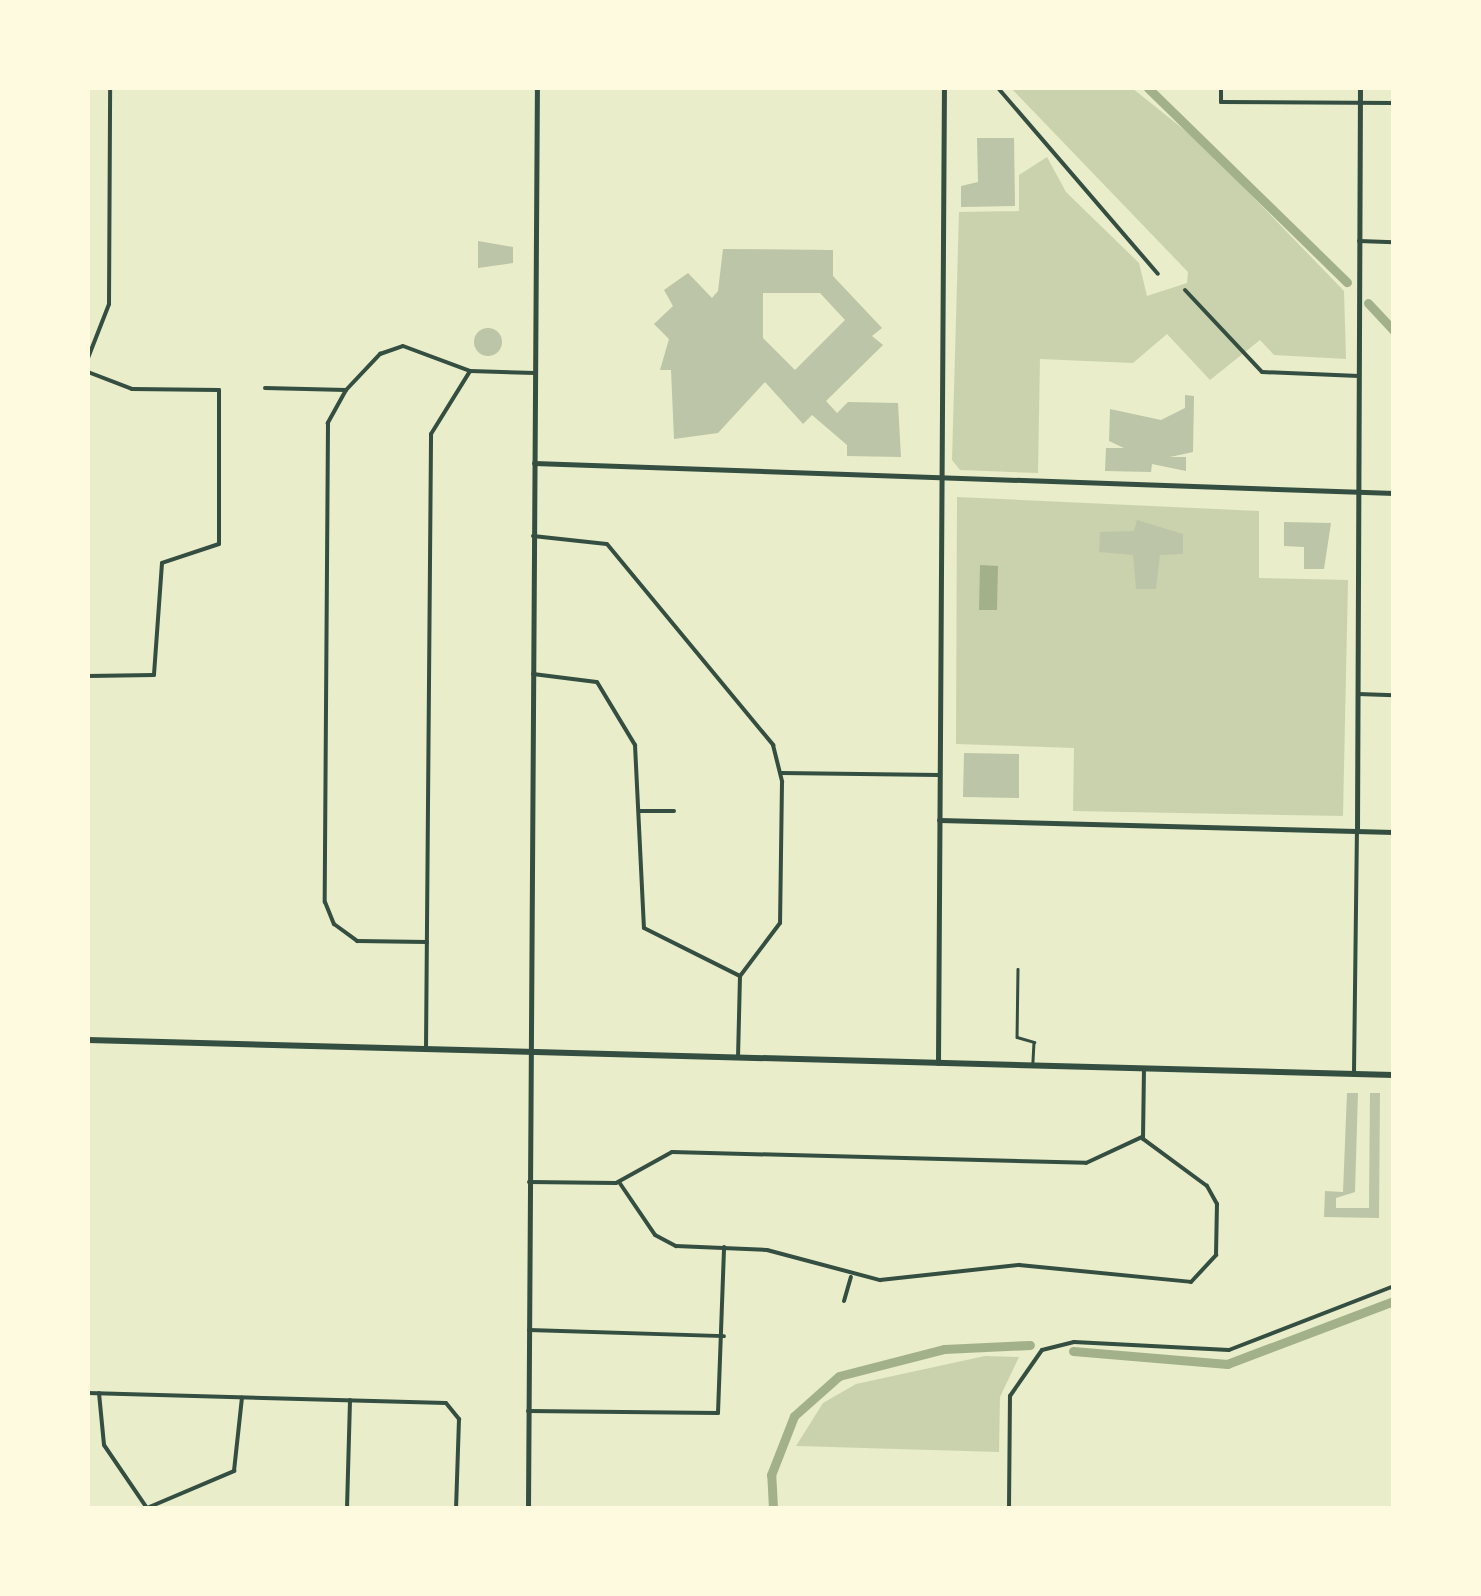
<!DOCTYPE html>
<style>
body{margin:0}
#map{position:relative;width:1481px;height:1596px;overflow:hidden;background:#e9edc9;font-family:"Exo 2",sans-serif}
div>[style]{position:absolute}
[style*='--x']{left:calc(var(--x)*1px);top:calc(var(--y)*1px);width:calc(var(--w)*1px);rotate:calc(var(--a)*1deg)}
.green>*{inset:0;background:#cad2ad}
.water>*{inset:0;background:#a3b18a}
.canal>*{height:9px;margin:-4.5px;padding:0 4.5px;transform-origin:4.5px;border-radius:4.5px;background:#a3b18a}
.building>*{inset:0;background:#bcc5a7}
.round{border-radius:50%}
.service>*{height:2.5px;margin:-1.25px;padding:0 1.25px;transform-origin:1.25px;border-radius:1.25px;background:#344e41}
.minor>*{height:4px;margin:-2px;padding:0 2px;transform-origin:2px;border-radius:2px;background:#344e41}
.tertiary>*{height:5px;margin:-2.5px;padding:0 2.5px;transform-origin:2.5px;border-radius:2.5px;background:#344e41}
.secondary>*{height:6px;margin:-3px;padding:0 3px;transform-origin:3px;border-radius:3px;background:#344e41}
span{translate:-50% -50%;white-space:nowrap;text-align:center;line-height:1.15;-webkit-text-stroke:10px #fefae0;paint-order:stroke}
.frame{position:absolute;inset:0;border:90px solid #fefae0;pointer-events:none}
</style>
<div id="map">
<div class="green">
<div style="clip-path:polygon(1011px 88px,1132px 88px,1202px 144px,1344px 291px,1346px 359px,1274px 355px,1260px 340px,1210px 380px,1167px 334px,1133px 363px,1040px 359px,1038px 473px,960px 470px,952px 460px,959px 212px,1019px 211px,1019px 175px,1047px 157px,1066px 192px,1139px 263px,1147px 296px,1187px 283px,1188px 272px)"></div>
<div style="clip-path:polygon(957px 497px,1259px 511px,1259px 578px,1348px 580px,1343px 816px,1073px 811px,1074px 748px,956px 744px)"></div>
<div style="clip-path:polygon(985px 1356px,1019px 1357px,1000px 1397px,999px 1452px,796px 1446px,823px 1403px,856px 1384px)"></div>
</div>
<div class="water">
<div style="clip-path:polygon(980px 565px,998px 566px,997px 610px,979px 610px)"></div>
</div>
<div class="canal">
<div style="--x:1148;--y:88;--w:278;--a:44.3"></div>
<div style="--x:1368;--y:303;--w:38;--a:47"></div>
<div style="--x:1073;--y:1351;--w:155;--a:4.8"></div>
<div style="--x:1227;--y:1364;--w:178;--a:-20.7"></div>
<div style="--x:773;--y:1508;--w:33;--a:-93"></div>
<div style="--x:771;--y:1475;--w:63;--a:-68.7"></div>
<div style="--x:794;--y:1416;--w:60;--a:-41.6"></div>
<div style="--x:839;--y:1376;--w:108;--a:-14.4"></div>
<div style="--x:944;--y:1349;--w:86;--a:-2.7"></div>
</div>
<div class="building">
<div style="clip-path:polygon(977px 138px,1014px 138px,1015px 206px,961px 207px,961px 186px,978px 182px)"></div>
<div style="clip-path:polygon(478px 241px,513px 247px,513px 263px,478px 268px)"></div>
<div style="clip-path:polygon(evenodd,723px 249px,833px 250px,833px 276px,882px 328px,872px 336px,883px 345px,826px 401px,837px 413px,848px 402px,898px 403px,901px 457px,847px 456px,847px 445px,812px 415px,803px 424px,765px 382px,718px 433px,674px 439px,671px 370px,660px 370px,669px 339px,654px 324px,673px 306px,664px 290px,688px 273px,712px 298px,718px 291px,723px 249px,763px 293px,820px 293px,845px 320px,795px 370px,763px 338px,763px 293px)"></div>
<div class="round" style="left:474px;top:328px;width:28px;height:28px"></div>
<div style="clip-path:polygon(1185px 395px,1194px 396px,1193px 452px,1170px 457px,1186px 457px,1186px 471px,1152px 464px,1151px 472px,1105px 471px,1106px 448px,1124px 448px,1109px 441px,1110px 409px,1161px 420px,1185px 408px)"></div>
<div style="clip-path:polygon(1137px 520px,1183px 534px,1183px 554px,1160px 555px,1156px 589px,1136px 589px,1133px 555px,1099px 552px,1100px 532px,1134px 531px)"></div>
<div style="clip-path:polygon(1284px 522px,1331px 523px,1324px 569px,1304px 569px,1304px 547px,1284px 546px)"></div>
<div style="clip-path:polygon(964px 753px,1019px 754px,1019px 798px,963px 797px)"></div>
<div style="clip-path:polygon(1347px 1093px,1358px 1093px,1355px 1192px,1336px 1198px,1336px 1208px,1369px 1208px,1370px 1093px,1380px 1093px,1379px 1218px,1324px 1217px,1325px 1191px,1343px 1192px)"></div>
</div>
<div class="service">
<div style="--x:1018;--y:969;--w:68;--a:90.8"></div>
<div style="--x:1017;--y:1037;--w:18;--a:16"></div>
<div style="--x:1034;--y:1042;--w:22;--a:93"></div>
</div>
<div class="minor">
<div style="--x:998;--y:88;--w:245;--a:49.3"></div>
<div style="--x:1221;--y:88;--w:14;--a:90"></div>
<div style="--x:1221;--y:102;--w:173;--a:0.3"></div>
<div style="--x:1359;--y:241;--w:35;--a:2"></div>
<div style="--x:1185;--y:290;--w:112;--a:46.8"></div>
<div style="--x:1262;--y:372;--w:97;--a:2.4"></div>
<div style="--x:88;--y:358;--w:58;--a:-68.7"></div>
<div style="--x:109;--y:304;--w:216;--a:-89.7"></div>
<div style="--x:88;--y:372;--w:47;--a:21.1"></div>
<div style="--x:132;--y:389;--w:87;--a:0.7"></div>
<div style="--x:219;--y:390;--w:154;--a:90"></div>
<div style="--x:219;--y:544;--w:60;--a:161.6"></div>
<div style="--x:162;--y:563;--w:112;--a:94.1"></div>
<div style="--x:154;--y:675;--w:66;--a:179.1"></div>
<div style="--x:265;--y:388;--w:81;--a:1.4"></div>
<div style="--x:346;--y:390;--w:50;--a:-46.6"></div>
<div style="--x:380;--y:354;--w:24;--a:-19"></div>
<div style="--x:403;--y:346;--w:72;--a:20.5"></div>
<div style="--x:470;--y:371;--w:65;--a:1.8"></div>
<div style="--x:346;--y:390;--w:38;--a:119"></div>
<div style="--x:328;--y:423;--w:479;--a:90.4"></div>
<div style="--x:325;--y:902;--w:24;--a:68"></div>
<div style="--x:334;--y:924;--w:29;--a:36"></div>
<div style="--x:357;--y:941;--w:70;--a:0.8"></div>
<div style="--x:533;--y:536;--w:74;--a:6.2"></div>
<div style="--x:607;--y:544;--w:261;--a:50.4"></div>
<div style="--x:773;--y:745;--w:38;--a:76"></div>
<div style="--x:782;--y:782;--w:141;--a:90.8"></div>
<div style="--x:780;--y:923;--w:66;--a:127"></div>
<div style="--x:740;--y:976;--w:81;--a:91.4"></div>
<div style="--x:533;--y:674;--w:64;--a:7.1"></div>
<div style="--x:597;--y:682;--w:74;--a:58.9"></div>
<div style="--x:635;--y:745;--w:183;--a:87.2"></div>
<div style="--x:644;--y:928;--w:107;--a:26.6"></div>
<div style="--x:1358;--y:694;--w:36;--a:2"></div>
<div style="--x:781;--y:773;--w:158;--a:0.7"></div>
<div style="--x:639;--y:811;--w:35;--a:0"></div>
<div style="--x:426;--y:1049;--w:615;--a:-89.53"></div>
<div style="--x:431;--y:434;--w:74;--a:-58.2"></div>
<div style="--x:1354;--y:1072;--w:241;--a:-89.3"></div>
<div style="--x:529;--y:1182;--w:87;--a:0.7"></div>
<div style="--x:616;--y:1183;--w:64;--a:-29"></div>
<div style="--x:672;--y:1152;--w:414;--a:1.5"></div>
<div style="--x:1086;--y:1163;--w:62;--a:-24.9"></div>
<div style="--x:619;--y:1182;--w:64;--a:55.8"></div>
<div style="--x:655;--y:1235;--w:24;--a:28"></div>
<div style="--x:676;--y:1246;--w:91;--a:2.5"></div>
<div style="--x:767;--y:1250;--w:117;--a:14.9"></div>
<div style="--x:880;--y:1280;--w:140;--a:-6.2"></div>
<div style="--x:1019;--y:1265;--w:173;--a:5.6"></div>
<div style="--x:1191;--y:1282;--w:37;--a:-47"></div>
<div style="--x:1216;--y:1255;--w:51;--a:-88.9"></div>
<div style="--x:1217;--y:1204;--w:21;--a:-119"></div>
<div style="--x:1207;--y:1186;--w:79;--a:-143.7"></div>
<div style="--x:1143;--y:1139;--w:70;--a:-89.2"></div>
<div style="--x:844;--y:1301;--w:25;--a:-74"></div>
<div style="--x:529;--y:1330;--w:195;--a:1.8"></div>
<div style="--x:88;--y:1393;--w:358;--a:1.6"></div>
<div style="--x:446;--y:1403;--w:21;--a:51"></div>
<div style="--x:459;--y:1419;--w:89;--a:91.9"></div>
<div style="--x:99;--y:1393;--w:52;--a:84.5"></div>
<div style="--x:104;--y:1445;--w:76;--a:55.7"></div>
<div style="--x:528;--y:1411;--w:190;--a:0.6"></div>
<div style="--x:718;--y:1413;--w:166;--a:-87.9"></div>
<div style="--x:147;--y:1508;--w:95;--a:-23"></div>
<div style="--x:234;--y:1471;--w:74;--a:-83.8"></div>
<div style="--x:347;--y:1508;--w:108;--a:-88.4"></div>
<div style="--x:1009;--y:1508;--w:112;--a:-89.5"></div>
<div style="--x:1010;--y:1396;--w:56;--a:-55.2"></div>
<div style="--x:1042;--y:1350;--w:33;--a:-14"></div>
<div style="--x:1074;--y:1342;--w:155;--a:3"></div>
<div style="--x:1229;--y:1350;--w:177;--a:-21.2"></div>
</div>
<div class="tertiary">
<div style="--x:534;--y:463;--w:861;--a:2"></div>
<div style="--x:939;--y:820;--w:455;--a:1.5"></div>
<div style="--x:1357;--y:831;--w:743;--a:-89.77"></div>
<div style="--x:938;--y:1063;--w:975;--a:-89.65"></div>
<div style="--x:528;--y:1508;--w:1420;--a:-89.64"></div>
</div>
<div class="secondary">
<div style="--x:88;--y:1040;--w:1306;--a:1.54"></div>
</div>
<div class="frame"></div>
</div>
